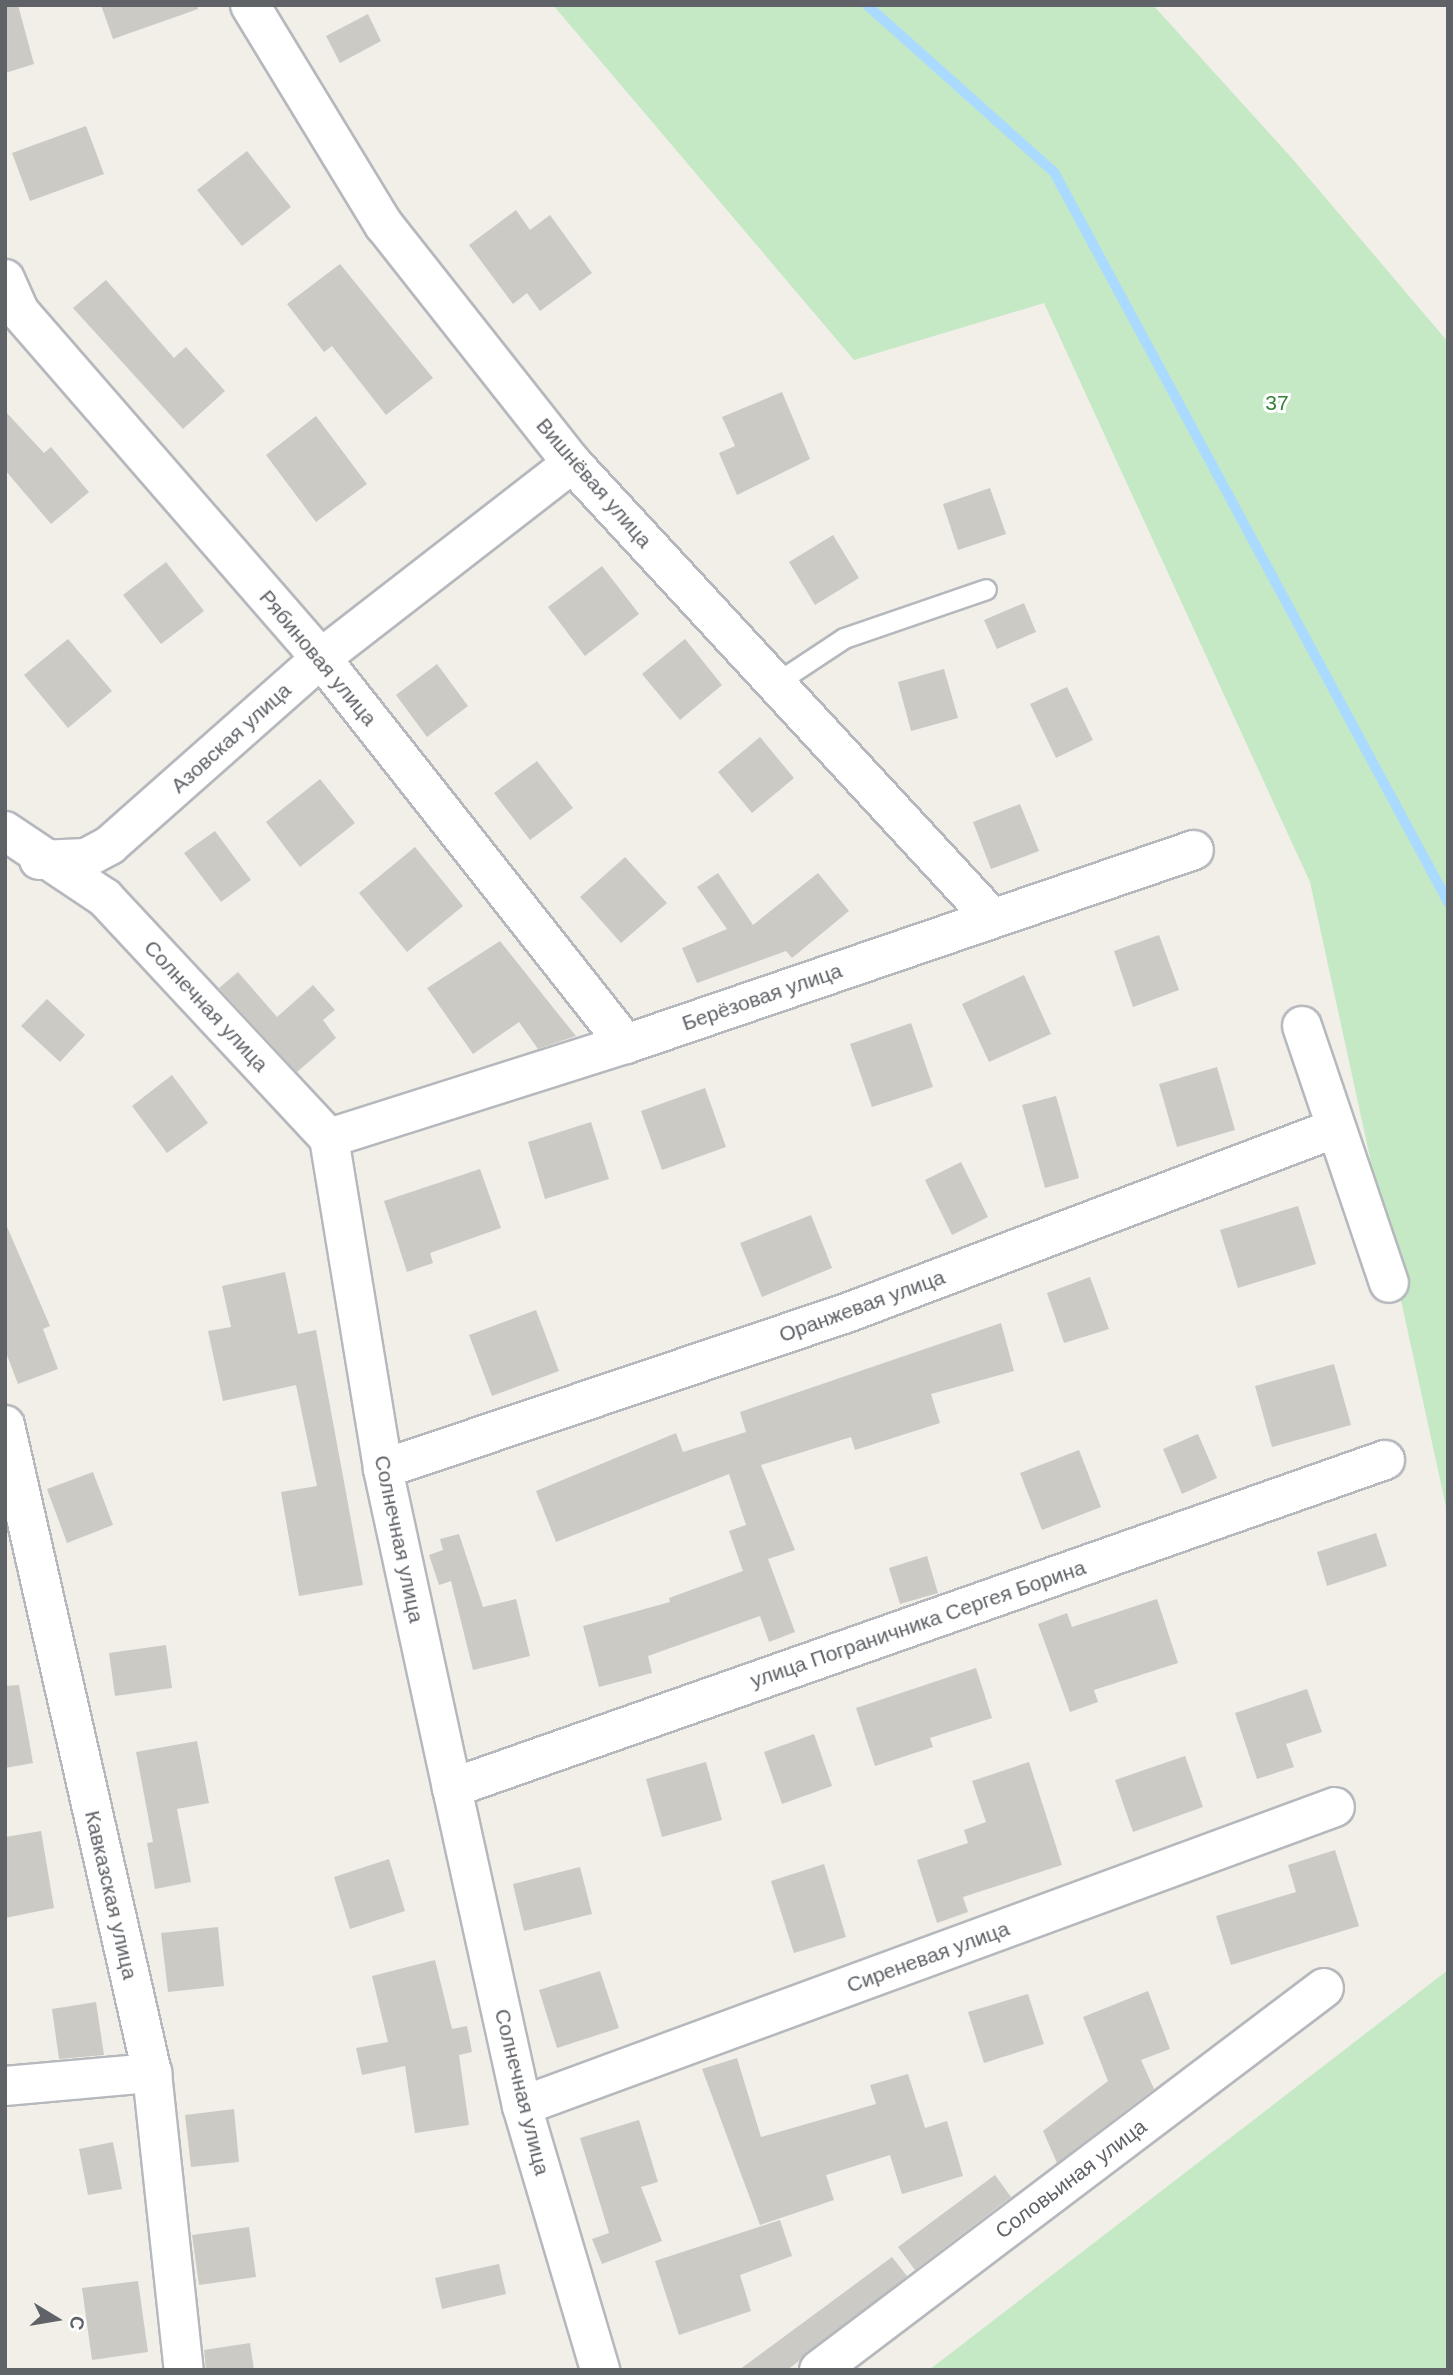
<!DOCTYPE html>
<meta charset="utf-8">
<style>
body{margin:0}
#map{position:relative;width:1453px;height:2375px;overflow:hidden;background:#f1efe8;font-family:Arial,sans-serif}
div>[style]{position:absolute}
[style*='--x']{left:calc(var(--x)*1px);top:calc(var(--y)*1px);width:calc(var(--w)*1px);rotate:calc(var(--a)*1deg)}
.green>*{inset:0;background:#c5e8c5}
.stream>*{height:10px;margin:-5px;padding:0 5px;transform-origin:5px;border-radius:5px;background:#aadaff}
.building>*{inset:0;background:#cccac5}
.roads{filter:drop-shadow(2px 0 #b5b8bc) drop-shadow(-2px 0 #b5b8bc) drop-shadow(0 2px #b5b8bc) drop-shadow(0 -2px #b5b8bc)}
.lane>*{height:19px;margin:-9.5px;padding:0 9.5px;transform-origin:9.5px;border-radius:9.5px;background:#fff}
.street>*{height:38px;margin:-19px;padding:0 19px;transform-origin:19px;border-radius:19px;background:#fff}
span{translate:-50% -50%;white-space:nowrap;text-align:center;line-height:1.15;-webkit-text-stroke:6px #fff;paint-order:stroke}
.park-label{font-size:21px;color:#348238}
.street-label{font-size:21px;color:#5f6368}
.frame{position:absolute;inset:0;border:7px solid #5f6368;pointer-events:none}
.north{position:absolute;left:21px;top:2284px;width:70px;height:70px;-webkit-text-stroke:5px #fff;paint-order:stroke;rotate:101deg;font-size:19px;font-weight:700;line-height:28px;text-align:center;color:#5f6368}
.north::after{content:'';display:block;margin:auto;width:24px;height:32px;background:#5f6368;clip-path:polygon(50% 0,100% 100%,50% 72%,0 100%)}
</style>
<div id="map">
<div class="green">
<div style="clip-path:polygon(553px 5px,1153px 5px,1290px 156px,1448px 342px,1448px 1516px,1310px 882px,1044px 303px,854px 360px)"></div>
<div style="clip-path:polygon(1448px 1970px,1448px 2370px,929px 2370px)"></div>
</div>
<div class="stream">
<div style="--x:867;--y:5;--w:251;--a:41.8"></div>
<div style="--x:1054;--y:172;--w:830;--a:61.64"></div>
</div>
<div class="building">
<div style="clip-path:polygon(5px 5px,18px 5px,34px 64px,5px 73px)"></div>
<div style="clip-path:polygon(101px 5px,197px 5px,198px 9px,113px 39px)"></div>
<div style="clip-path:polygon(368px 14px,381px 41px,340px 63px,326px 36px)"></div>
<div style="clip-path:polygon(86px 126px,104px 174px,30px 201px,12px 153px)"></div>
<div style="clip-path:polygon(247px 151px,291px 207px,242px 246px,197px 190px)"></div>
<div style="clip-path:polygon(516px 210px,530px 230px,550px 215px,592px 273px,540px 311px,527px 293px,513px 304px,469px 245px)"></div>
<div style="clip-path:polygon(340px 264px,433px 378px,386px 415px,332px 346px,324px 352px,287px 304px)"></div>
<div style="clip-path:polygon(106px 280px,174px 358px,186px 347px,225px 391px,183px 429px,73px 308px)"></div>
<div style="clip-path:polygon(782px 392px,810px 459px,737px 495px,719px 453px,735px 446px,722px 417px)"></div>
<div style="clip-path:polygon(5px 411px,44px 453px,51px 447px,89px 492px,51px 524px,5px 470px)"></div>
<div style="clip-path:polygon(316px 416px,367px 484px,316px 522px,266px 455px)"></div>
<div style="clip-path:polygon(990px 488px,1006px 534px,958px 550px,943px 504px)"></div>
<div style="clip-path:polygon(833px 535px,859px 578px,815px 605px,789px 562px)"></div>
<div style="clip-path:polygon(166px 562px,204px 611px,161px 644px,123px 595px)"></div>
<div style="clip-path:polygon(602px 566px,639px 614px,585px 656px,548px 607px)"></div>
<div style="clip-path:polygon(1024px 603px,1036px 632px,997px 649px,984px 620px)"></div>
<div style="clip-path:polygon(68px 639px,112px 691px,68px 728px,24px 675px)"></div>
<div style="clip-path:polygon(685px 639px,722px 685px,680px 720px,642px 674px)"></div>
<div style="clip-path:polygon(437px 664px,468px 706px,427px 737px,396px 695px)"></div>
<div style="clip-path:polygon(944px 669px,958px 718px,911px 731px,898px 682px)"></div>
<div style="clip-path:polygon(1067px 687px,1093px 740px,1056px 758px,1030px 704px)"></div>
<div style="clip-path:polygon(760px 737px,794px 778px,752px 813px,718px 772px)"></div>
<div style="clip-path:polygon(537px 761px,573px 808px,530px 840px,494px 793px)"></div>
<div style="clip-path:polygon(320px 779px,355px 823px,300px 867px,266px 822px)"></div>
<div style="clip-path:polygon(1020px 804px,1039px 851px,991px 869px,973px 822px)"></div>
<div style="clip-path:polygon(215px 831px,251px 880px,221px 902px,184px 853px)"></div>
<div style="clip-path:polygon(415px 847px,463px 906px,407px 952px,359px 893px)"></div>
<div style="clip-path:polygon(625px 857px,667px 903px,621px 943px,580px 897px)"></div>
<div style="clip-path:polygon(718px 873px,753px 925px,818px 873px,849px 911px,792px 958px,786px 951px,697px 983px,682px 948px,727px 929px,697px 887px)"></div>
<div style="clip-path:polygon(1159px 935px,1179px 990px,1133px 1007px,1114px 951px)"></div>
<div style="clip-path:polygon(500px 941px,551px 1005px,576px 1036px,538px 1049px,519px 1022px,473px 1054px,427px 988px)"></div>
<div style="clip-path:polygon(238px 972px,277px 1017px,313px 985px,335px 1010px,323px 1020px,336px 1038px,297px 1072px,219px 988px)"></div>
<div style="clip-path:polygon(1024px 975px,1051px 1034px,989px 1062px,962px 1004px)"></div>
<div style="clip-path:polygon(47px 999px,85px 1035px,60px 1062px,21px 1026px)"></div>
<div style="clip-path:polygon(911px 1023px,933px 1087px,872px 1107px,850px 1044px)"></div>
<div style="clip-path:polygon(1217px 1067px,1235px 1130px,1177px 1147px,1159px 1084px)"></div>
<div style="clip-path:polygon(172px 1075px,208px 1123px,167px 1153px,132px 1106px)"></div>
<div style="clip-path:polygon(705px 1088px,726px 1147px,662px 1170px,641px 1111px)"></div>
<div style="clip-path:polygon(1056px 1096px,1079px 1178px,1045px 1188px,1022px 1105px)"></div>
<div style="clip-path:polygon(591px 1122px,609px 1179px,545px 1199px,528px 1142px)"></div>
<div style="clip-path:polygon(961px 1162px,988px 1217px,952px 1235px,925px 1180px)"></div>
<div style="clip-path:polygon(480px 1169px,501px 1228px,430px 1253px,433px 1263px,407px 1272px,384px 1201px)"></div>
<div style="clip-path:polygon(1298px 1206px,1316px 1264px,1238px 1288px,1220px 1230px)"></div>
<div style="clip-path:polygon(811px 1215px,832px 1268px,762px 1297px,740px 1243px)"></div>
<div style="clip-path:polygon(5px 1222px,50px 1326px,43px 1329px,58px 1369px,18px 1384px,5px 1350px)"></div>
<div style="clip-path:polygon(285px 1272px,298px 1334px,316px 1330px,363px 1585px,299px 1596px,281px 1492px,317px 1486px,296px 1385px,223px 1401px,208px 1331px,231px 1327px,222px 1286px)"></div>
<div style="clip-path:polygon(1090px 1277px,1109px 1329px,1064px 1343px,1047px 1293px)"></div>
<div style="clip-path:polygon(536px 1310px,559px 1371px,492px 1396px,469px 1335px)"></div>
<div style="clip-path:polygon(1001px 1323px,1014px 1371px,931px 1394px,940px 1423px,855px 1450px,851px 1437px,761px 1465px,795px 1550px,768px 1559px,795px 1632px,769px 1642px,760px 1616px,648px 1656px,652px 1673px,599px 1687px,583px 1626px,670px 1602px,669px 1598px,743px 1571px,729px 1531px,746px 1525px,729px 1474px,556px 1542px,536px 1491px,676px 1433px,683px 1452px,746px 1432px,740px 1412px)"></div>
<div style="clip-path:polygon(1334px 1364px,1351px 1425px,1272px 1447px,1255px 1386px)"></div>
<div style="clip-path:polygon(1198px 1434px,1217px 1478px,1182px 1494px,1163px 1449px)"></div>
<div style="clip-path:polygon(1079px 1450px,1101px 1507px,1042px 1530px,1020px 1473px)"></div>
<div style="clip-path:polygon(93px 1472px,113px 1525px,67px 1543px,47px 1489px)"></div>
<div style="clip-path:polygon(1376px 1533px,1387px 1566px,1327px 1586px,1317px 1552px)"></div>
<div style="clip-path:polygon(459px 1534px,483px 1607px,516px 1599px,530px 1656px,473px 1670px,451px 1581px,439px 1585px,429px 1555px,443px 1550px,440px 1539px)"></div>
<div style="clip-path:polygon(927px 1556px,938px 1593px,900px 1604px,889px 1568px)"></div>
<div style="clip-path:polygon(1157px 1599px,1178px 1663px,1094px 1690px,1098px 1702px,1070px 1712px,1038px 1624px,1067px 1613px,1072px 1627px)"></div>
<div style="clip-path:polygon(166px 1645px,172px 1688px,115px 1696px,109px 1653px)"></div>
<div style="clip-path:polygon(976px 1668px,992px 1718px,930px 1738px,933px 1747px,875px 1766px,856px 1708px)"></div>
<div style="clip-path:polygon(19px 1685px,33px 1763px,5px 1768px,5px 1686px)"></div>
<div style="clip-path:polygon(1307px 1689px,1322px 1732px,1286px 1744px,1294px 1767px,1257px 1779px,1235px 1713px)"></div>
<div style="clip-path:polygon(814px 1734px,832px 1786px,782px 1804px,764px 1752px)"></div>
<div style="clip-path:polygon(197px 1741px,209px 1803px,177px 1809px,191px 1882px,155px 1889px,147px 1843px,153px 1842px,136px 1752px)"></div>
<div style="clip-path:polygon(1185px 1756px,1203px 1807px,1133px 1832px,1115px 1780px)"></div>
<div style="clip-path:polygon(706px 1762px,722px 1820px,662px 1837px,646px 1779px)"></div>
<div style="clip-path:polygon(1029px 1762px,1062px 1865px,963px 1897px,968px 1912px,937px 1923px,917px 1860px,968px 1843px,964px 1830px,986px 1822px,972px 1781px)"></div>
<div style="clip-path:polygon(41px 1831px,54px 1908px,5px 1918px,5px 1837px)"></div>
<div style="clip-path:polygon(1335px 1850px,1359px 1926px,1231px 1965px,1216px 1916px,1296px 1892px,1288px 1865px)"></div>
<div style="clip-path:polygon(389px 1859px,405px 1911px,350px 1929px,334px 1877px)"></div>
<div style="clip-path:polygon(824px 1864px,846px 1937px,794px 1953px,771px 1881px)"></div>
<div style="clip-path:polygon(580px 1867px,592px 1914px,524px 1931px,513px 1884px)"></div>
<div style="clip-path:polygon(218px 1927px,224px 1986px,168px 1992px,161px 1933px)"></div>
<div style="clip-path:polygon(435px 1960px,452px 2029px,467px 2026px,472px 2052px,459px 2055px,469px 2125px,415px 2133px,405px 2066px,362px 2075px,356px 2048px,388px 2042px,372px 1976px)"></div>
<div style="clip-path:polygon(600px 1971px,619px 2028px,557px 2048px,539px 1990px)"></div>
<div style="clip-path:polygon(1148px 1991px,1170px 2049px,1141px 2060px,1154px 2089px,1057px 2163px,1043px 2131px,1108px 2081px,1083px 2017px)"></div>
<div style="clip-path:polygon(1028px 1994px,1044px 2044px,984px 2063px,968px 2012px)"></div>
<div style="clip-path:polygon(96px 2002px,104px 2055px,59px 2059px,52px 2009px)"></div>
<div style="clip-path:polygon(737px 2058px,761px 2137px,876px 2104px,870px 2085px,908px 2074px,925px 2128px,947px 2121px,963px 2176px,902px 2194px,890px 2155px,826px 2175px,834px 2200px,760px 2225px,702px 2069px)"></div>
<div style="clip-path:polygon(234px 2109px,239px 2162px,191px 2167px,185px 2115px)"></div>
<div style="clip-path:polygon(639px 2120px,658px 2182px,641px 2187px,662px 2241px,602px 2264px,592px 2239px,609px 2233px,580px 2138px)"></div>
<div style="clip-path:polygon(113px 2142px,122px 2189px,88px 2195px,79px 2149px)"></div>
<div style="clip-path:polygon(995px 2175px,1011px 2197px,915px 2270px,898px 2247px)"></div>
<div style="clip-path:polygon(780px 2220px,792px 2256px,740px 2275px,751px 2311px,679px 2335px,655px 2261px)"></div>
<div style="clip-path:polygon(249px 2227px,256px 2277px,199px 2285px,192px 2235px)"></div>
<div style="clip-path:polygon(892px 2257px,907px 2276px,799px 2361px,787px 2370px,739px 2370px)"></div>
<div style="clip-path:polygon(499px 2264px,506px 2294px,442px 2309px,435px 2278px)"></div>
<div style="clip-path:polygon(138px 2281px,148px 2352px,92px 2360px,82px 2288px)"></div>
<div style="clip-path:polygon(250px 2343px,254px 2370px,206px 2370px,204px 2350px)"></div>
</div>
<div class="roads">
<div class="lane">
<div style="--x:776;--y:683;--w:82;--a:-33.5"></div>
<div style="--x:844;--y:638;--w:150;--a:-19"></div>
</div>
<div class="street">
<div style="--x:250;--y:5;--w:258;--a:58.7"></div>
<div style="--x:384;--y:225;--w:303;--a:51.7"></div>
<div style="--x:572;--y:463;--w:619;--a:47.29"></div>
<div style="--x:5;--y:279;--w:35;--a:66"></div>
<div style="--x:19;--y:311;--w:460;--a:49"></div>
<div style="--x:321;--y:658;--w:492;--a:51.7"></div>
<div style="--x:5;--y:831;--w:120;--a:33.8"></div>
<div style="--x:105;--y:898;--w:328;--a:47"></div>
<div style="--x:329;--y:1138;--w:335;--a:80.7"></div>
<div style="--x:383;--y:1469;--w:326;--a:77.8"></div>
<div style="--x:452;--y:1788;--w:326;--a:77.6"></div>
<div style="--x:522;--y:2106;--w:275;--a:73.5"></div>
<div style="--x:39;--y:860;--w:47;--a:-2.4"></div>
<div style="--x:86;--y:858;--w:27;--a:-28"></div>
<div style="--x:110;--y:845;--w:282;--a:-41.5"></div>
<div style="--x:321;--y:658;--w:318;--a:-37.8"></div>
<div style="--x:1302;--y:1026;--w:271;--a:71.3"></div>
<div style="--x:329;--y:1138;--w:312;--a:-17.6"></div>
<div style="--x:626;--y:1044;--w:600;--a:-18.86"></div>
<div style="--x:5;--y:1425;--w:664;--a:77.22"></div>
<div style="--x:152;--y:2073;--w:299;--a:83.9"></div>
<div style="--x:383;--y:1469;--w:486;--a:-18.6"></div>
<div style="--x:844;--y:1314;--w:526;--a:-20.71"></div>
<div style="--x:452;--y:1788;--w:989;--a:-19.37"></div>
<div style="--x:5;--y:2086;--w:148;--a:-5.1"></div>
<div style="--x:522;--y:2106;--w:866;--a:-20.19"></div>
<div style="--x:819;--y:2370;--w:633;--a:-37.11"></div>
</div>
</div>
<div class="park-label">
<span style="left:1277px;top:403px">37</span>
</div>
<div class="street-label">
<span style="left:594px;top:483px;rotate:49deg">Вишнёвая улица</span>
<span style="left:318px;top:658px;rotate:50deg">Рябиновая улица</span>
<span style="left:231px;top:738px;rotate:-42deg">Азовская улица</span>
<span style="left:762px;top:997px;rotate:-19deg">Берёзовая улица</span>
<span style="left:206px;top:1006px;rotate:47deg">Солнечная улица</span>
<span style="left:862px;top:1306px;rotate:-20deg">Оранжевая улица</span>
<span style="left:399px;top:1539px;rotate:78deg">Солнечная улица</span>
<span style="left:918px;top:1624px;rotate:-19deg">улица Пограничника Сергея Борина</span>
<span style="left:111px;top:1895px;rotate:77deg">Кавказская улица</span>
<span style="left:928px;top:1957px;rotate:-20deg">Сиреневая улица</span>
<span style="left:522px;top:2092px;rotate:76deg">Солнечная улица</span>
<span style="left:1071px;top:2179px;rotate:-37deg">Соловьиная улица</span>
</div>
<div class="frame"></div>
<div class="north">С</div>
</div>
